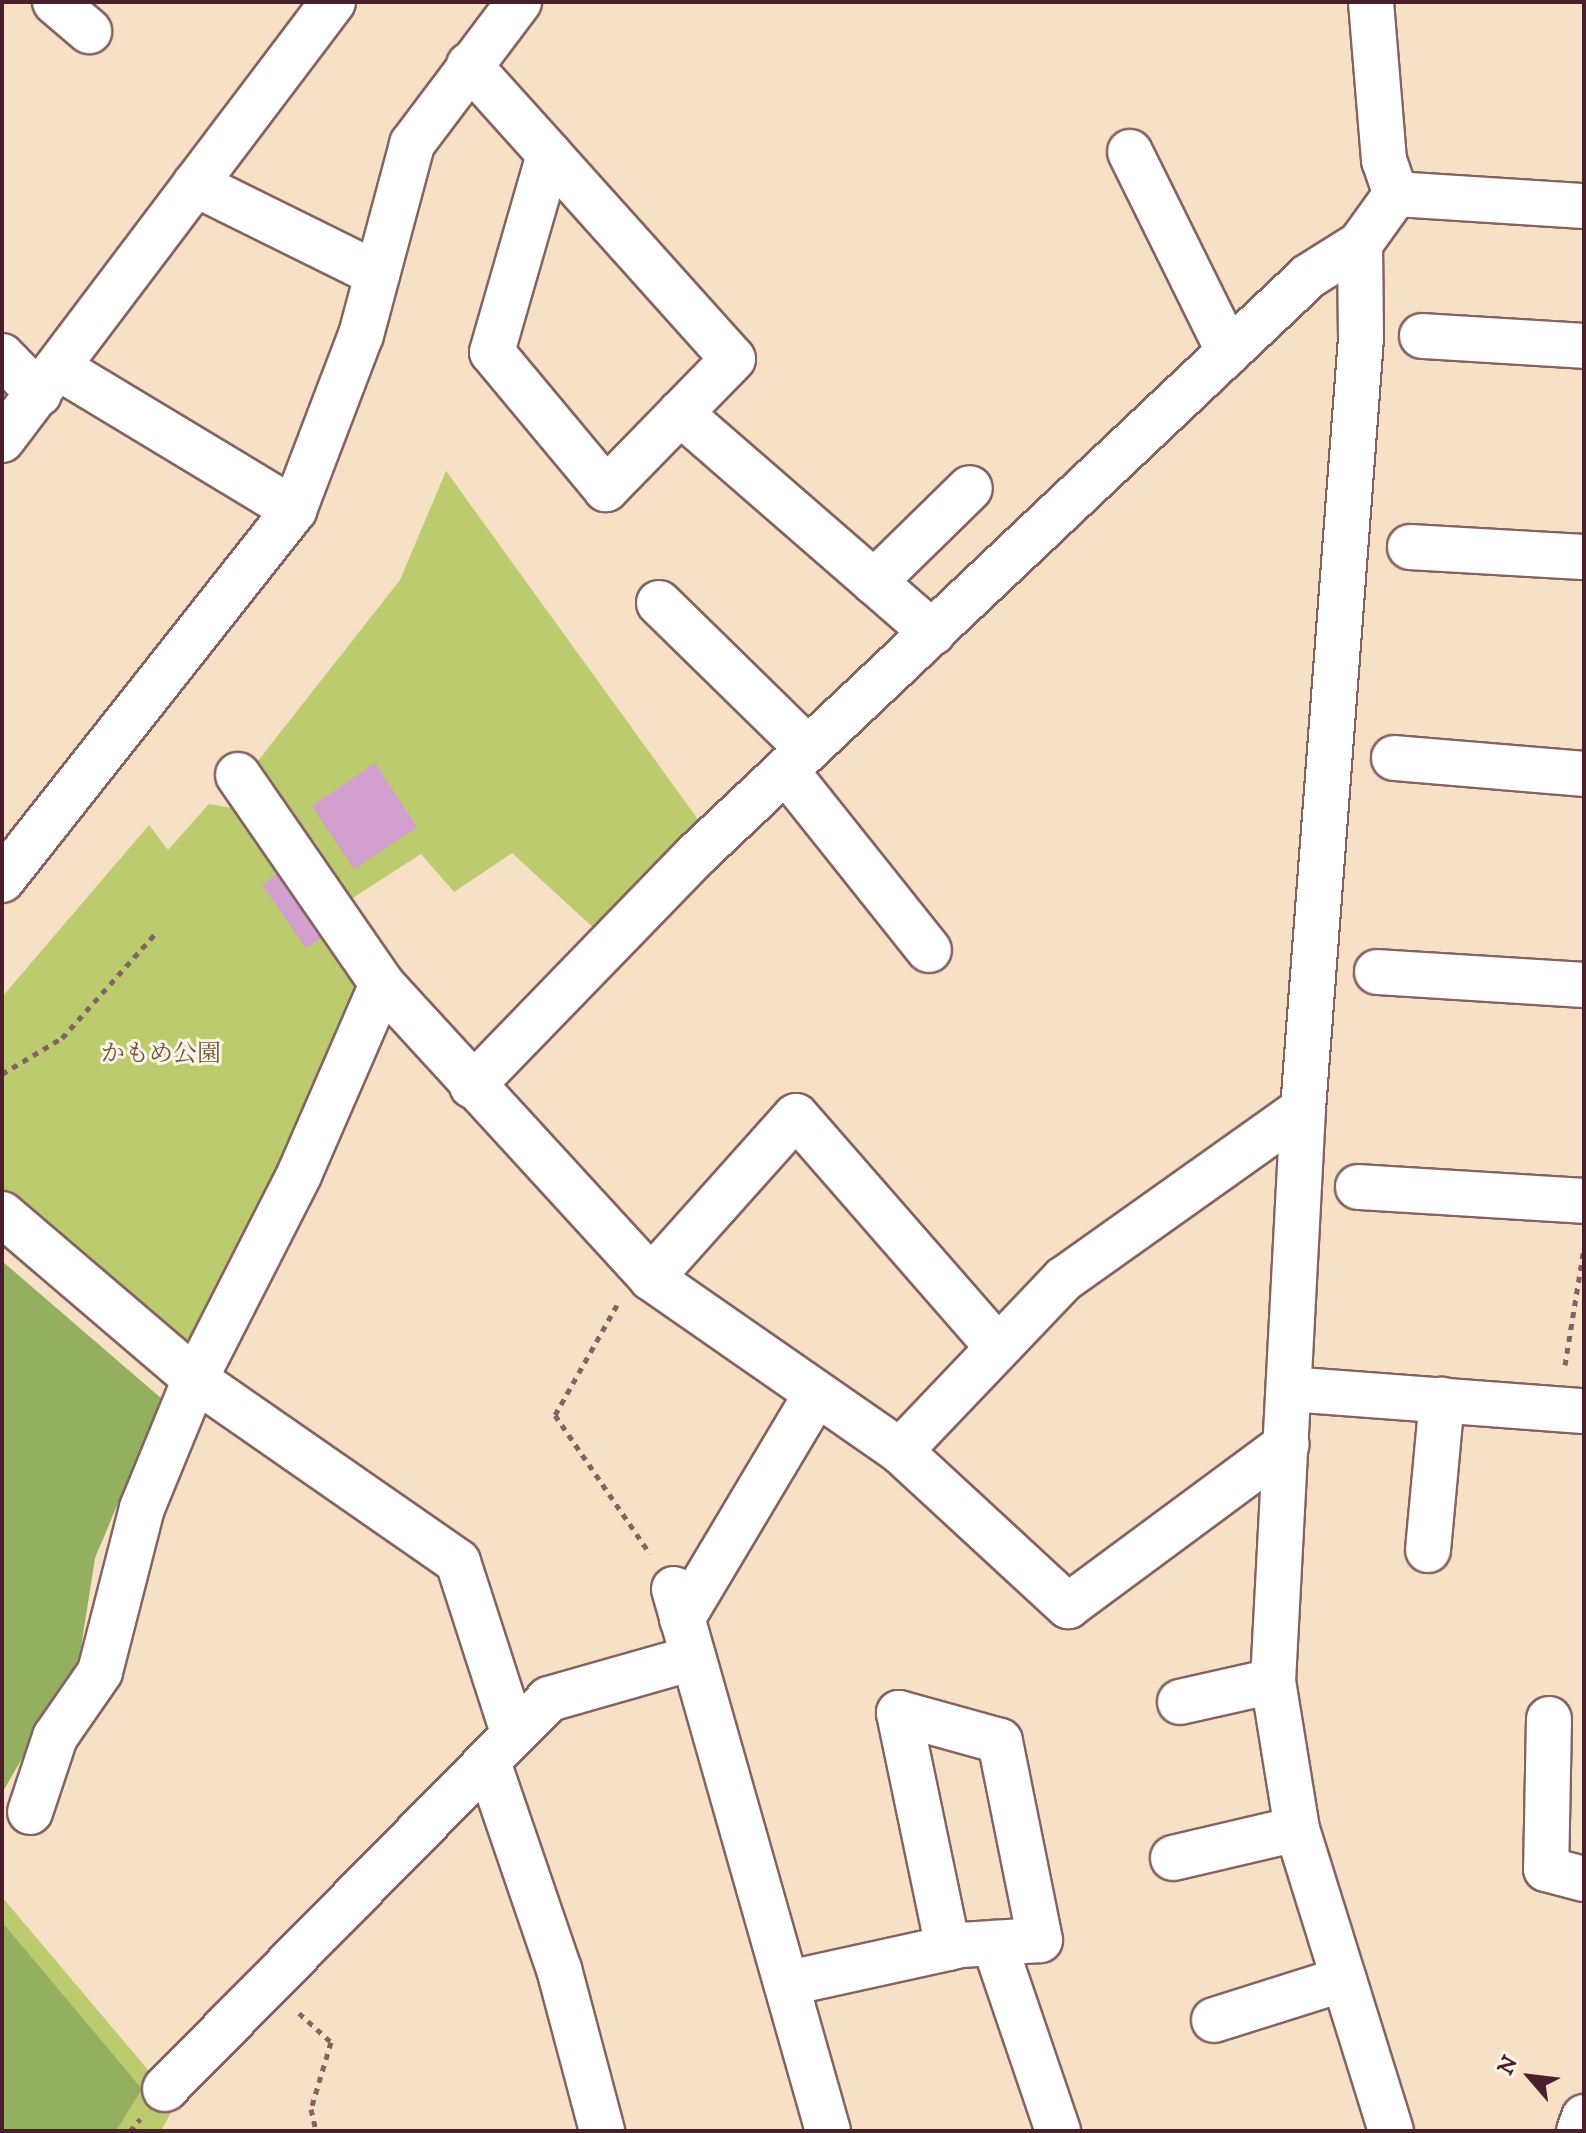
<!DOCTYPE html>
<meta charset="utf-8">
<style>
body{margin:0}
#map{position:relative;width:1586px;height:2133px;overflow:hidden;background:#f6e1c7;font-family:"IM FELL DW Pica","Noto Serif JP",serif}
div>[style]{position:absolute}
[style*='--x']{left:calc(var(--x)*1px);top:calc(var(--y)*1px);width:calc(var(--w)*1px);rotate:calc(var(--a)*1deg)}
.green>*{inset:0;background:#bccb6d}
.forest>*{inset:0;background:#95af60}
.building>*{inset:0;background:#d29fcf}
.path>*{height:5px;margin-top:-2.5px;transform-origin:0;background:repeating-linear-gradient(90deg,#866362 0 6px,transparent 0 12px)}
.roads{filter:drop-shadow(2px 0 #866362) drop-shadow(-2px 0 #866362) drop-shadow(0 2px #866362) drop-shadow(0 -2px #866362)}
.minor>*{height:44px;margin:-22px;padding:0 22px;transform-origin:22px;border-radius:22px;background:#fff}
span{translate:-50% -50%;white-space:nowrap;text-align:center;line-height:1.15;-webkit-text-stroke:6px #fcf5e5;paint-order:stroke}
.park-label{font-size:24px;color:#6c533f}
.frame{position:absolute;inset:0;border:4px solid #4a1f2b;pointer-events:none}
.north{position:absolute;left:1490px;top:2037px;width:80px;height:80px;-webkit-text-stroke:6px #fcf5e5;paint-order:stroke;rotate:298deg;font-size:22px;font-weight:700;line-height:32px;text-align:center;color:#4a1f2b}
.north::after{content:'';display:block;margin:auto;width:28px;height:36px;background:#4a1f2b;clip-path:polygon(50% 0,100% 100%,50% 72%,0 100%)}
</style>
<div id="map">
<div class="green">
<div style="clip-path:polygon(446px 471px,702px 825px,598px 932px,512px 853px,454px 892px,421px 854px,342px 905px,250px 771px,400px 580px)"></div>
<div style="clip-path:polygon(209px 804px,249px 811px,363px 980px,286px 1165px,193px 1342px,180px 1348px,2px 1195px,2px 997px,149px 825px,168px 850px)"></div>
<div style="clip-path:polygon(2px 1897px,176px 2103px,161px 2131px,2px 2131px)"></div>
</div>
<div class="forest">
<div style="clip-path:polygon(2px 1261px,162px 1399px,95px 1558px,79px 1660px,2px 1793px)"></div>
<div style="clip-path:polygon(2px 1922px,142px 2089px,116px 2131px,2px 2131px)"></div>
</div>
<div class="building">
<div style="clip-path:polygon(375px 763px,417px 827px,354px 869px,312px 806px)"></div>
<div style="clip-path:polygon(280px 872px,324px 936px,306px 948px,262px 885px)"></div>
</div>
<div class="path">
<div style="--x:2;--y:1074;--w:70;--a:-31"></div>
<div style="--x:62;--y:1038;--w:141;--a:-48.2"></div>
<div style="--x:617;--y:1305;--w:126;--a:119.4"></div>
<div style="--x:555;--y:1415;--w:168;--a:55.6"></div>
<div style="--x:1565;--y:1365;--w:119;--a:-80.8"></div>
<div style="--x:299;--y:2013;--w:43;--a:42.2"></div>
<div style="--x:331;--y:2042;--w:70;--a:106.6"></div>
<div style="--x:311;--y:2109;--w:23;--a:77"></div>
<div style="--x:130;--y:2131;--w:16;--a:-50"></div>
</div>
<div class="roads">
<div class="minor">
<div style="--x:55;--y:2;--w:45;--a:40.5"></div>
<div style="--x:1371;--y:2;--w:159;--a:85.3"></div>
<div style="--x:1384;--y:160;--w:36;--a:71"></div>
<div style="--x:1396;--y:194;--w:62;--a:125.8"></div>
<div style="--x:1360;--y:244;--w:94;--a:89.4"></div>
<div style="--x:1361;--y:338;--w:773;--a:94.3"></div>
<div style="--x:1303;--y:1109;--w:573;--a:93"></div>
<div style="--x:1273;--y:1681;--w:150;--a:80.8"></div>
<div style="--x:1297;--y:1829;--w:316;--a:72.7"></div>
<div style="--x:469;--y:65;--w:120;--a:48"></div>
<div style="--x:549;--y:154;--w:275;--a:48.1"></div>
<div style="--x:733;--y:359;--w:182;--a:134.3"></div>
<div style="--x:606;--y:489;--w:178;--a:-129.8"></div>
<div style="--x:492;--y:352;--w:206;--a:-73.9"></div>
<div style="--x:1130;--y:152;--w:223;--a:63.7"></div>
<div style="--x:195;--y:184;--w:203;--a:26.3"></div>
<div style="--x:1396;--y:194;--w:188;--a:3.7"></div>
<div style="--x:1422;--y:336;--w:162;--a:3.5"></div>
<div style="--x:2;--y:356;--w:53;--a:45.8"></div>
<div style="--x:59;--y:368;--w:275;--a:31.1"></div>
<div style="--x:680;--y:413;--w:335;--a:41"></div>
<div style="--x:2;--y:440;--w:549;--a:-52.92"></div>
<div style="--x:1410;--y:547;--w:174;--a:3.3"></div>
<div style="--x:874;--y:582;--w:134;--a:-44.4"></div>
<div style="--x:659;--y:603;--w:209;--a:44.4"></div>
<div style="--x:1394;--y:758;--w:191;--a:4.8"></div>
<div style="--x:786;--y:771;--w:229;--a:51.4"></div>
<div style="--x:238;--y:775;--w:254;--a:55.4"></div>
<div style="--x:382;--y:984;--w:398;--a:47.5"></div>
<div style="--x:651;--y:1278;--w:303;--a:34.8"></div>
<div style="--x:900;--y:1451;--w:229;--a:42.7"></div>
<div style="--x:1068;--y:1606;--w:272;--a:-36.5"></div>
<div style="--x:2;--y:880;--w:471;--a:-51.7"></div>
<div style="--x:294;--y:510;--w:187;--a:-69.1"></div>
<div style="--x:361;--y:335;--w:198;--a:-75"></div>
<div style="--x:412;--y:144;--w:178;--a:-53"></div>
<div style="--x:1377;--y:972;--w:207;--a:3.6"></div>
<div style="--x:382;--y:984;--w:208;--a:113.5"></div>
<div style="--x:299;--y:1175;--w:229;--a:117"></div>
<div style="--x:195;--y:1379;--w:320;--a:34.8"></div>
<div style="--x:458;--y:1562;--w:179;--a:72.1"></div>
<div style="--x:472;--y:1086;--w:325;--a:-45.9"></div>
<div style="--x:698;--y:853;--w:840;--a:-43.36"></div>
<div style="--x:1309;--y:276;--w:60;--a:-32.1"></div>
<div style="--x:1358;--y:1187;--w:226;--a:3.5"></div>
<div style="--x:2;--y:1214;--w:254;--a:40.5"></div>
<div style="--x:195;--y:1379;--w:139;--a:112.3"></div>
<div style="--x:142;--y:1508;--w:169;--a:104.4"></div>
<div style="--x:100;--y:1672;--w:79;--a:124.7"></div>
<div style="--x:55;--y:1737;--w:79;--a:108.4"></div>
<div style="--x:651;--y:1278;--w:217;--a:-48.2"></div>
<div style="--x:796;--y:1116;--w:304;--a:48.9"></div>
<div style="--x:1289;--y:1389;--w:296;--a:4.3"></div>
<div style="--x:900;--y:1451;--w:238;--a:-46.4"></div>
<div style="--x:1064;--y:1279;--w:293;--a:-35.4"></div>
<div style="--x:1428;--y:1550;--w:151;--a:-84.7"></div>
<div style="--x:674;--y:1589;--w:563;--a:74.14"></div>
<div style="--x:682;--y:1619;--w:260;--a:-59.2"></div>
<div style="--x:1180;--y:1702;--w:95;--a:-12.7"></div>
<div style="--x:1549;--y:1719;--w:150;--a:91.1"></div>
<div style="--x:1546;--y:1869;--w:39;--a:15"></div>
<div style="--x:489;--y:1765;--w:216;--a:71.1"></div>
<div style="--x:559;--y:1969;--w:168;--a:75.1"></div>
<div style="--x:1173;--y:1858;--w:127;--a:-13.2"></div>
<div style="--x:994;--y:1943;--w:199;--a:71.2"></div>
<div style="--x:789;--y:1983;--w:163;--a:-12.4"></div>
<div style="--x:948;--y:1948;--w:13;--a:-13"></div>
<div style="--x:961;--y:1945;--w:79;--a:-3.6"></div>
<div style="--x:1040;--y:1940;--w:203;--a:-101.4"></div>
<div style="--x:1000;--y:1741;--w:105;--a:-164.5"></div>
<div style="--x:899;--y:1713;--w:240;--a:78.2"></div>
<div style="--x:1214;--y:2020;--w:136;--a:-17.5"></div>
<div style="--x:165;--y:2089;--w:547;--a:-45.44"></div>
<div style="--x:549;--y:1699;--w:150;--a:-15.9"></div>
<div style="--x:1579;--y:2131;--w:15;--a:-70"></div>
</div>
</div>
<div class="park-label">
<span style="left:161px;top:1055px">かもめ公園</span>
</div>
<div class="frame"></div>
<div class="north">N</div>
</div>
